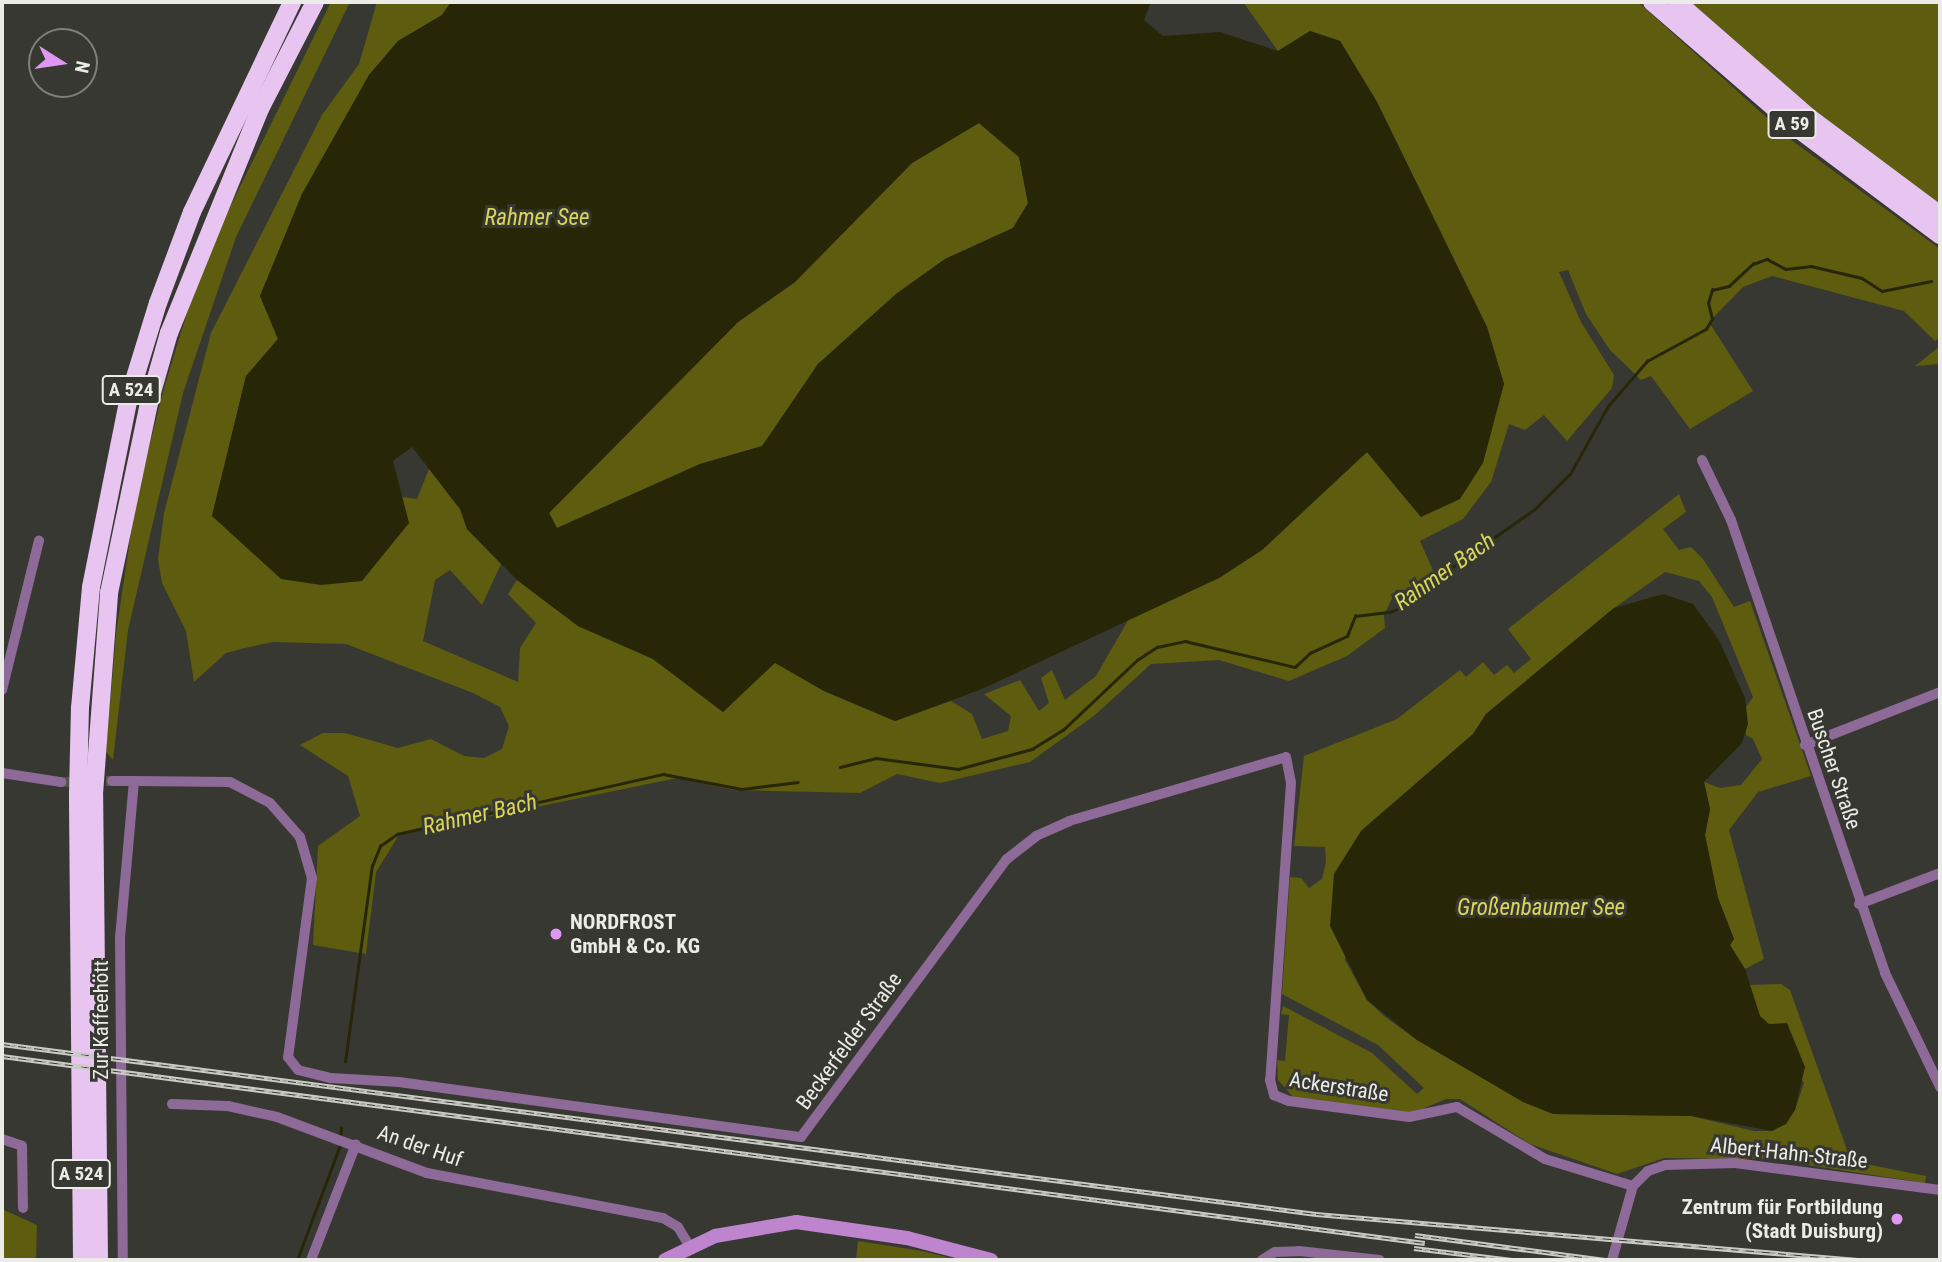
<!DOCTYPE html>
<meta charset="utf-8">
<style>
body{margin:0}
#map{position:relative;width:1942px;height:1262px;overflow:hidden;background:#383832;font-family:"Roboto Condensed",sans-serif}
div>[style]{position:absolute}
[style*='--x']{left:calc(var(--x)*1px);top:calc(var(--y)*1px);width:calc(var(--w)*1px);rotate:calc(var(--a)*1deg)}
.green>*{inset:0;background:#5e5c0f}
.water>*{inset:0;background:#272708}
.stream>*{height:2.5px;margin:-1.25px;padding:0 1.25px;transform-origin:1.25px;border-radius:1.25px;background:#272708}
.street-tunnel>*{height:10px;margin-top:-5px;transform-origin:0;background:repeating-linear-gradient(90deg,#53534d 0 10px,transparent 0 15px)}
.street>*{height:10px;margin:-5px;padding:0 5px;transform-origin:5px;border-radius:5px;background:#8e6a98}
.secondary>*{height:14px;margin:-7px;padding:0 7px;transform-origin:7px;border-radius:7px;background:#be84ce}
.highway>*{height:18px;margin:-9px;padding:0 9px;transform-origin:9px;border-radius:9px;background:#e8c5f1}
.rail>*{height:5px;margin-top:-2.5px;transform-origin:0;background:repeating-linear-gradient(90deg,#383832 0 8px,#cbcbc6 0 16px);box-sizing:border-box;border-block:2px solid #cbcbc6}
.dots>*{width:19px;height:19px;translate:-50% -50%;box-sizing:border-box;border:4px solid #383832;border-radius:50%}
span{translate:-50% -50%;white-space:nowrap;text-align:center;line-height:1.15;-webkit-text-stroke:6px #383832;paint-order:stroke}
.shield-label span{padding:2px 5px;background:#383832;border:2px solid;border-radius:5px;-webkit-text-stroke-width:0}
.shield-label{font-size:19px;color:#ebebe7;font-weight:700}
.street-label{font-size:21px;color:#ebebe7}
.poi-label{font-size:21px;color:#ebebe7;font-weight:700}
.left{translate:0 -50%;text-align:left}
.right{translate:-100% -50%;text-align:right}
.water-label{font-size:23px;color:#d9d656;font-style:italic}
.frame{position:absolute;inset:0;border:4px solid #ebebe7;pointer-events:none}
.north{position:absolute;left:28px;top:28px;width:70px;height:70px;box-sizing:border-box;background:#383832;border:2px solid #80807a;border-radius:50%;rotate:102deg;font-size:19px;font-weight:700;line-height:28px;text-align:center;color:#ebebe7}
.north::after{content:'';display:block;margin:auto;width:24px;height:32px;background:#de98f2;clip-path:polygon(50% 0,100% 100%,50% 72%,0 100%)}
</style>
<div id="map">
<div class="green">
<div style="clip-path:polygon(331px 2px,350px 2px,236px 237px,183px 393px,128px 630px,113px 760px,106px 752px,116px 634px,136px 499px,164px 388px,202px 264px)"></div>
<div style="clip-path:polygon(377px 2px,451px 2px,442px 15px,398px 41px,369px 75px,302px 194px,260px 296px,278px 339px,246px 376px,212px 516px,409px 524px,402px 497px,417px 499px,429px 469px,460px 509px,467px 529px,501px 564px,482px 605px,450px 570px,435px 580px,423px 641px,518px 682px,520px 648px,536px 623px,508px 594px,517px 580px,578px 626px,653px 659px,723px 712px,775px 662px,824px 691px,895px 721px,951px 701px,972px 714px,982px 739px,1008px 731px,1011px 716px,984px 694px,1020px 680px,1039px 711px,1049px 703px,1041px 678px,1052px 670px,1065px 700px,1096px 676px,1130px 617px,1219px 578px,1262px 550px,1367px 452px,1421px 517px,1504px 384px,1487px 327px,1377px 102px,1340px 41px,1310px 31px,1278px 51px,1243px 2px,1638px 2px,1794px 142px,1940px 249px,1940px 337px,1935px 341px,1904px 311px,1772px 276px,1743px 287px,1709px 322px,1753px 391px,1690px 429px,1651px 376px,1641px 380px,1610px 350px,1586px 314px,1568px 270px,1559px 272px,1581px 322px,1614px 375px,1612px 388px,1567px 441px,1544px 415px,1525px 430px,1509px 424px,1491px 482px,1463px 519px,1420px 541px,1435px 575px,1414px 590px,1396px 590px,1384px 615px,1385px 628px,1347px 656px,1289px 681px,1219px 660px,1151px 664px,1095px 715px,1030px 762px,940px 783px,897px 774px,860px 793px,734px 790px,677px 778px,399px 835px,376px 872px,366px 954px,313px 945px,318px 846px,360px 816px,348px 776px,300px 745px,323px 733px,345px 733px,398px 748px,431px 739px,464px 756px,484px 758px,502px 749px,509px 726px,500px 707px,473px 693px,346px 644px,273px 642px,245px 648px,226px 653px,194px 682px,186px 631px,162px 583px,158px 559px,164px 513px,211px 333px,322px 115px,359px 64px)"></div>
<div style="clip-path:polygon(1689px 2px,1940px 2px,1940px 205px,1817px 112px)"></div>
<div style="clip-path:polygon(979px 123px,1019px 157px,1028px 203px,1013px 228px,945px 259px,896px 294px,818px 364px,763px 446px,700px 464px,557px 528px,549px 513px,738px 322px,795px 282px,912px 163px)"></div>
<div style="clip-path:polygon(1940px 346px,1940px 364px,1915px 366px,1919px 363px)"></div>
<div style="clip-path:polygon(1679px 494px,1686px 512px,1663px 529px,1679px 550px,1691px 547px,1703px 559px,1734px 607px,1750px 601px,1811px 776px,1758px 792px,1729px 830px,1764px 959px,1745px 969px,1730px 945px,1734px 939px,1718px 898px,1705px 835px,1710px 809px,1704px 782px,1720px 788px,1741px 785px,1762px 759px,1753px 739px,1746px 735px,1746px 707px,1753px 697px,1712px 597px,1699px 581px,1665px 572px,1614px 608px,1486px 714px,1473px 734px,1361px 831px,1345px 960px,1367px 1000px,1384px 1016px,1417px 1040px,1523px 1101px,1553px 1114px,1691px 1116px,1754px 1131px,1772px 1131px,1795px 1110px,1804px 1083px,1760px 1016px,1748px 985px,1781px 984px,1790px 990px,1851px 1161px,1926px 1176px,1925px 1183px,1768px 1159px,1664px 1158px,1617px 1174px,1530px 1144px,1460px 1099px,1446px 1099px,1410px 1114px,1294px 1098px,1278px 1080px,1277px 1060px,1285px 1061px,1289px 1015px,1281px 1014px,1283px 1006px,1372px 1053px,1417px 1094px,1424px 1088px,1378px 1045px,1282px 994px,1290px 877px,1301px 878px,1309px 888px,1322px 879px,1326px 862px,1325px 847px,1294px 846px,1304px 756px,1397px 719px,1460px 670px,1466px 677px,1483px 662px,1494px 675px,1507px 665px,1514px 673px,1531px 659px,1508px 629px)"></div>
<div style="clip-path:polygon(2px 1209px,37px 1225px,36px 1260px,2px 1260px)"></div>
<div style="clip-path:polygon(858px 1241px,922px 1251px,959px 1260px,856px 1260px)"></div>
</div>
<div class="water">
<div style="clip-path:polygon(evenodd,451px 2px,1151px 2px,1144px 20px,1163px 36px,1220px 32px,1278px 51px,1310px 31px,1340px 41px,1377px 102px,1487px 327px,1504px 384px,1483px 463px,1460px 499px,1421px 517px,1367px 452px,1262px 550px,1219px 578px,982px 689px,895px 721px,824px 691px,775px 663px,723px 712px,653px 659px,578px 626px,517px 580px,467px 529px,460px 509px,412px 447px,393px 461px,409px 523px,362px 581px,321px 585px,281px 579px,212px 516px,246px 376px,278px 339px,260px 296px,302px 194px,369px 75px,398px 41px,442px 15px,451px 2px,979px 123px,1019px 157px,1028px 203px,1013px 228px,945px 259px,896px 294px,818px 364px,762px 446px,700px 464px,557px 528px,549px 513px,738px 322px,795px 282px,912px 163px,979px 123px)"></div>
<div style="clip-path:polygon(1663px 594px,1693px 604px,1719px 640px,1745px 698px,1748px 724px,1742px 743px,1704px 782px,1710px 809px,1705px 835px,1718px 898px,1734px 939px,1730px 945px,1745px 969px,1760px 1016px,1769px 1024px,1787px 1023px,1805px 1067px,1795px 1110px,1786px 1124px,1772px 1131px,1691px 1116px,1553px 1114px,1523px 1102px,1417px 1040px,1367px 1000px,1330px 926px,1334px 874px,1361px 831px,1473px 734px,1486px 714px,1614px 608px)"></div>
</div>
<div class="stream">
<div style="--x:840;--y:767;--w:37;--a:-14"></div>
<div style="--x:876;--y:758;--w:83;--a:7.6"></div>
<div style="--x:958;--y:769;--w:77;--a:-15.1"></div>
<div style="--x:1032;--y:749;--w:36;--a:-32"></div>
<div style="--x:1063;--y:730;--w:102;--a:-43.4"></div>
<div style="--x:1137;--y:660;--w:24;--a:-33"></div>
<div style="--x:1157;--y:647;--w:29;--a:-12"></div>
<div style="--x:1185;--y:641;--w:113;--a:13.3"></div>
<div style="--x:1295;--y:667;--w:21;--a:-43"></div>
<div style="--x:1310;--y:653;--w:41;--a:-24.7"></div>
<div style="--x:1347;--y:636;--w:22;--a:-68"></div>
<div style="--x:1355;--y:616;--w:35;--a:-7"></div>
<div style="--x:1390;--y:612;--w:18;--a:-22"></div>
<div style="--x:1407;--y:605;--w:21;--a:-49"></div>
<div style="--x:1421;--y:589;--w:139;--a:-35.1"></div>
<div style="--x:1535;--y:509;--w:49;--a:-45"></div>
<div style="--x:1570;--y:474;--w:78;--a:-60.8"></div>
<div style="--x:1608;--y:406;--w:60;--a:-49.1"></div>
<div style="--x:1647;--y:361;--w:67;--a:-28.5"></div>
<div style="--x:1706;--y:329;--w:12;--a:-59"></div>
<div style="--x:1712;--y:319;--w:16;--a:-104"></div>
<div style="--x:1708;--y:303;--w:14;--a:-73"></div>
<div style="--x:1712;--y:290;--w:17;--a:-13"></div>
<div style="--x:1729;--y:286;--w:33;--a:-43"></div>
<div style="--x:1753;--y:264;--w:15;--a:-20"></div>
<div style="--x:1767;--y:259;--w:21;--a:28"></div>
<div style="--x:1786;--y:269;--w:25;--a:-7"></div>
<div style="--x:1811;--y:266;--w:52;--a:13.2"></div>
<div style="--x:1862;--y:278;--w:24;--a:33"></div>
<div style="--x:1882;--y:291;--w:50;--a:-11.5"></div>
<div style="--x:345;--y:1062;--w:198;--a:-82.2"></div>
<div style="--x:372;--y:866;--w:22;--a:-68"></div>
<div style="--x:380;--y:846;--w:21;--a:-35"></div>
<div style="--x:397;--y:834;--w:273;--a:-12.7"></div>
<div style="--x:663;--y:774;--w:80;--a:10.8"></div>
<div style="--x:742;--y:789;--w:56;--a:-7.1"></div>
<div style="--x:297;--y:1260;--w:123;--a:-69.5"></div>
<div style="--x:340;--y:1145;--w:17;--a:-87"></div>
</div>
<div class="street-tunnel">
<div style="--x:61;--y:782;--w:51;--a:-1.1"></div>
</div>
<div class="street">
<div style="--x:1702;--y:460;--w:67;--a:64.2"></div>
<div style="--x:1731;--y:520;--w:478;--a:71.2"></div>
<div style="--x:1885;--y:973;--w:127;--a:64.2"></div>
<div style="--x:2;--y:690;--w:154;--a:-76.1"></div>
<div style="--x:1805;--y:745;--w:145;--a:-21.4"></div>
<div style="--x:2;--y:773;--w:60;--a:8.7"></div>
<div style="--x:112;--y:781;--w:22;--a:0"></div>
<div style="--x:134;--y:781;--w:157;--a:95.1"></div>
<div style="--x:120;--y:937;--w:323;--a:89.5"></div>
<div style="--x:134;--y:781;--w:96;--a:0.6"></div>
<div style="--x:230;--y:782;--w:45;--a:27.7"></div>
<div style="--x:270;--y:803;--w:45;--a:48.6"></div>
<div style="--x:300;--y:837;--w:43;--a:73.7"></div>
<div style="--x:312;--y:878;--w:181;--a:97.6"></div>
<div style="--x:288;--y:1057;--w:16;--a:52"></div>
<div style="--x:298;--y:1070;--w:34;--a:14"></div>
<div style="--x:331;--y:1078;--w:68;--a:3.4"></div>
<div style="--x:399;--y:1082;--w:406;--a:7.8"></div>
<div style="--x:801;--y:1137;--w:346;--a:-53.5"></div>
<div style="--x:1007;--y:859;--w:37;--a:-38"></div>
<div style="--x:1036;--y:836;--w:36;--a:-24"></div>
<div style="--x:1069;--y:821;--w:226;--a:-16.4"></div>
<div style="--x:1286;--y:757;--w:26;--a:79"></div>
<div style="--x:1291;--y:783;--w:298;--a:94"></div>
<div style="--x:1270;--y:1080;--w:16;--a:75"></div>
<div style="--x:1274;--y:1095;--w:16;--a:22"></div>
<div style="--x:1289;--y:1101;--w:121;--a:7.6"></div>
<div style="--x:1409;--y:1117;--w:49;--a:-11.8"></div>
<div style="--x:1457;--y:1107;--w:102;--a:30.6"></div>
<div style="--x:1545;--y:1159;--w:92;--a:17.1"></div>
<div style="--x:1859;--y:904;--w:87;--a:-20.9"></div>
<div style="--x:172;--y:1104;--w:56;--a:2"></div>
<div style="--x:228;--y:1106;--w:50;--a:12.7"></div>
<div style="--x:277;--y:1117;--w:160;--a:20.5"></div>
<div style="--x:427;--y:1173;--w:240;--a:10.8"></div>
<div style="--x:663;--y:1218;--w:17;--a:31"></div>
<div style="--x:678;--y:1227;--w:21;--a:59"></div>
<div style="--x:2;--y:1139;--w:21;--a:19"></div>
<div style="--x:22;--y:1146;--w:62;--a:89.1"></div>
<div style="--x:311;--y:1260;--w:124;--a:-68.8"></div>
<div style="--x:1262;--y:1260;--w:15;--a:-32"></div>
<div style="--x:1275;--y:1252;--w:24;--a:-2"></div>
<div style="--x:1299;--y:1251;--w:81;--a:6.3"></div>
<div style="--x:1612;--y:1260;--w:77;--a:-74.2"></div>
<div style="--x:1633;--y:1186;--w:21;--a:-45"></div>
<div style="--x:1648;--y:1171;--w:18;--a:-19"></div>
<div style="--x:1665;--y:1165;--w:70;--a:-1.6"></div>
<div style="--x:1735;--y:1163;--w:207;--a:7.5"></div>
</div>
<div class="secondary">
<div style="--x:665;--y:1260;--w:55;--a:-25.6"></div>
<div style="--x:715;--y:1236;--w:82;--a:-9.8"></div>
<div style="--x:796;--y:1222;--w:112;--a:8.2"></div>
<div style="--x:907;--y:1238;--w:87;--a:14.7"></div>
</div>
<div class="highway">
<div style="--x:1652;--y:2;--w:197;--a:40.9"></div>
<div style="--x:1801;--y:131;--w:174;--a:36.8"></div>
<div style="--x:1677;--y:2;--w:176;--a:41.1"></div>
<div style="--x:1810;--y:118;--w:162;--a:36.7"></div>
<div style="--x:82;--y:1260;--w:466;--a:-90.5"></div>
<div style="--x:78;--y:794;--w:86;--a:-88.7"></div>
<div style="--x:80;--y:708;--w:121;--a:-84.8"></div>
<div style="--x:91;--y:587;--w:194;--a:-78.7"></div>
<div style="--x:129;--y:397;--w:98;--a:-72.9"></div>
<div style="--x:158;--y:303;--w:97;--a:-69.5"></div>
<div style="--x:192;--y:212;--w:233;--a:-64.5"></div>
<div style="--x:99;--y:1260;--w:466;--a:-90.6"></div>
<div style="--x:94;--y:794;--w:202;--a:-85.7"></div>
<div style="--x:109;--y:593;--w:194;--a:-78.1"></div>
<div style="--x:149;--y:403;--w:73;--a:-74.1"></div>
<div style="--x:169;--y:333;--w:242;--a:-67.9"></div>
<div style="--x:260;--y:109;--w:120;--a:-62.8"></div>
</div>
<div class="rail">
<div style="--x:2;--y:1044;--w:1325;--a:7.37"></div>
<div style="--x:1316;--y:1214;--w:544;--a:4.85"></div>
<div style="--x:2;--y:1056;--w:1435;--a:7.49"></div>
<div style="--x:1415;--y:1235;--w:192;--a:7.5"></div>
<div style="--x:1414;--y:1248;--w:99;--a:7"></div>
</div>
<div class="dots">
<div style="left:556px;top:934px;background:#de98f2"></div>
<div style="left:1897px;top:1219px;background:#de98f2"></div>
</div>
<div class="shield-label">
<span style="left:1792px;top:124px">A 59</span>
<span style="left:131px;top:390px">A 524</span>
<span style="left:81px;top:1174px">A 524</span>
</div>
<div class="street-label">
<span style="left:1834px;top:769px;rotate:71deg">Buscher Straße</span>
<span style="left:101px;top:1020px;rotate:-90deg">Zur Kaffeehött</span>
<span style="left:849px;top:1041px;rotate:-54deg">Beckerfelder Straße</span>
<span style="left:1339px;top:1087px;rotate:9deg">Ackerstraße</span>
<span style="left:420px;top:1146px;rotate:19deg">An der Huf</span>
<span style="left:1789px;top:1153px;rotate:6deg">Albert-Hahn-Straße</span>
</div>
<div class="poi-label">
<span class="left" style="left:570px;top:934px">NORDFROST<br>GmbH &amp; Co. KG</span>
<span class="right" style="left:1883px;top:1219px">Zentrum für Fortbildung<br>(Stadt Duisburg)</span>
</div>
<div class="water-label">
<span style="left:537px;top:218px">Rahmer See</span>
<span style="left:1445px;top:572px;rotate:-35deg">Rahmer Bach</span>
<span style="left:480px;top:815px;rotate:-13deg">Rahmer Bach</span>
<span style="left:1541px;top:908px">Großenbaumer See</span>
</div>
<div class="frame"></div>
<div class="north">N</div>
</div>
